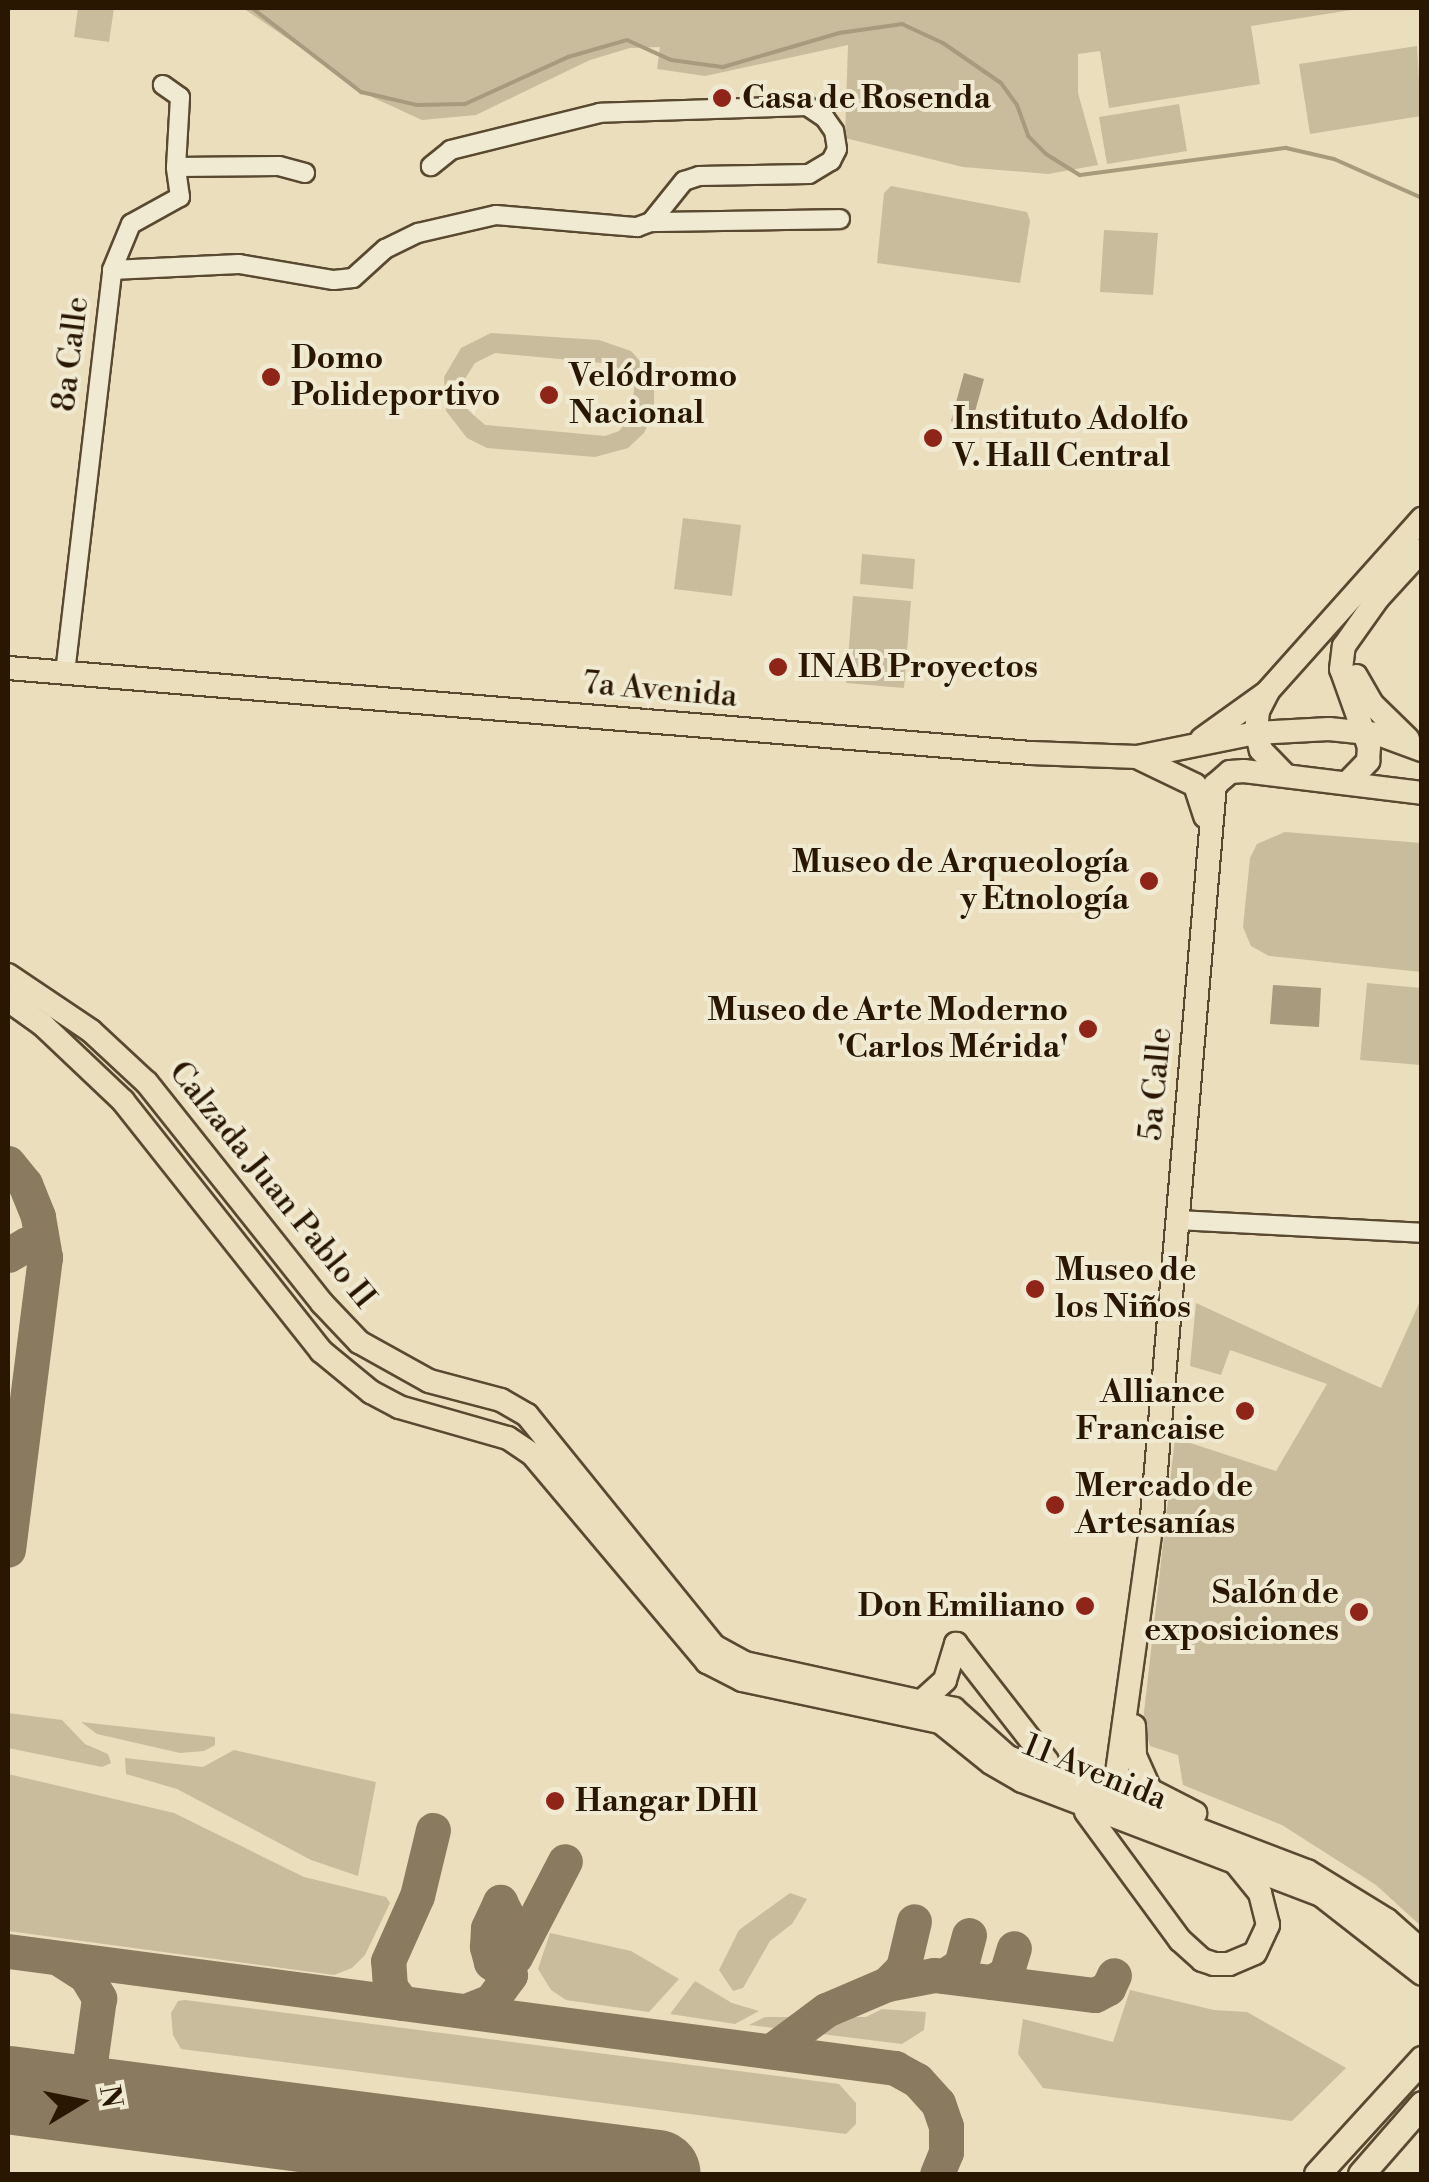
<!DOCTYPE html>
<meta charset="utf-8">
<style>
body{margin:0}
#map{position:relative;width:1429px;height:2182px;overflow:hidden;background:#eadebc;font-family:"Libre Bodoni",serif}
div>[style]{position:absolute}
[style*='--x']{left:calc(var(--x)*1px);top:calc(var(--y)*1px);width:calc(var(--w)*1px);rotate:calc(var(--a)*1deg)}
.green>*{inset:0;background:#c9bc9c}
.water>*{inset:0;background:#a89a7d}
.stream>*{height:4px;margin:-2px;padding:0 2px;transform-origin:2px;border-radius:2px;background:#a89a7d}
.taxiway>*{height:35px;margin:-17.5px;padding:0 17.5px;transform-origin:17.5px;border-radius:17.5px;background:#8a7a5f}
.runway>*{height:88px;margin:-44px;padding:0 44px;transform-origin:44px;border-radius:44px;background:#8a7a5f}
.roads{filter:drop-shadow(2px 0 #594930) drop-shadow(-2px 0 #594930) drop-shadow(0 2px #594930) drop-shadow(0 -2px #594930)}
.minor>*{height:18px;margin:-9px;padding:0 9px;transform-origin:9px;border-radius:9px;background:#f1ead3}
.major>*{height:22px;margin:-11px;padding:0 11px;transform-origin:11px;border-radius:11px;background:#eadebc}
.highway>*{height:25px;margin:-12.5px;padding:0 12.5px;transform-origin:12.5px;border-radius:12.5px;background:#eadebc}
.dots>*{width:28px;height:28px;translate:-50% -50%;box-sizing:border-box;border:5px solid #f1ead3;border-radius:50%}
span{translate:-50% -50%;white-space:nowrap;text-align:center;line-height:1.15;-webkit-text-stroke:8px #f1ead3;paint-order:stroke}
.poi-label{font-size:32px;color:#291702;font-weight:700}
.left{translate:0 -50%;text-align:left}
.right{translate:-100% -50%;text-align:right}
.street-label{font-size:32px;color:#291702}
.frame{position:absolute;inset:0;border:10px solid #291702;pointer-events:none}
.north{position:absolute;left:30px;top:2052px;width:100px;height:100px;-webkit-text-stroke:8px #f1ead3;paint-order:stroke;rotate:80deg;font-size:28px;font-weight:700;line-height:40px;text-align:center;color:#291702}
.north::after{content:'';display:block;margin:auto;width:35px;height:45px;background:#291702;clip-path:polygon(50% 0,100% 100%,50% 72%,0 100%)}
</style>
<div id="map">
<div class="green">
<div style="clip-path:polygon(78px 8px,114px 8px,109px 42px,74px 37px)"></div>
<div style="clip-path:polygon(243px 8px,1364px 8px,1251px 26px,1260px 84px,1223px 90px,1109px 108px,1100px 51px,1078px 54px,1078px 93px,1098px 165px,1048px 174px,963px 167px,845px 138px,848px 45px,705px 76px,657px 69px,660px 47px,630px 48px,590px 60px,476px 115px,422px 120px,374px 98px)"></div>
<div style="clip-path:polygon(1417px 46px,1421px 116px,1310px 134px,1299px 64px)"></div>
<div style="clip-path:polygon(1179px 104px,1187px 151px,1107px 164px,1099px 117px)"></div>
<div style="clip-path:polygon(891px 186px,1027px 212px,1030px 221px,1020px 283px,877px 263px,884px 193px)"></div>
<div style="clip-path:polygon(1104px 230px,1158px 233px,1153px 295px,1100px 292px)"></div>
<div style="clip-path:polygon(evenodd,491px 333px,599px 340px,631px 351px,646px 368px,654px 389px,654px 412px,644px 433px,628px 448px,595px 457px,487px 448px,467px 438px,446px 411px,444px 377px,461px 348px,491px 333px,495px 353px,614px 364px,634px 385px,633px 414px,619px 431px,605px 436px,485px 425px,468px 410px,463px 382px,475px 363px,495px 353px)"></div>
<div style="clip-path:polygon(683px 518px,741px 525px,732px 596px,674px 589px)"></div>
<div style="clip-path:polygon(862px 554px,915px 559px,913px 589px,860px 584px)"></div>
<div style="clip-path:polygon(853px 596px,911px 601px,904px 688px,846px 683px)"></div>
<div style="clip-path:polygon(1285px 832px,1421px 843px,1421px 972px,1269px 956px,1251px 946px,1243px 927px,1250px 858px,1257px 844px)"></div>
<div style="clip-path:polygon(1367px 983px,1421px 988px,1421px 1065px,1360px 1060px)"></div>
<div style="clip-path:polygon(1421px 1299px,1421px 1926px,1376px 1885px,1282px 1825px,1183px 1785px,1178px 1755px,1150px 1746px,1143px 1721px,1175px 1438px,1276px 1471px,1327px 1384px,1230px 1350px,1221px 1375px,1190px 1366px,1196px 1303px,1381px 1388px)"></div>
<div style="clip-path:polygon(8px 1713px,62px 1720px,85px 1744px,108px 1754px,111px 1763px,102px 1767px,8px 1748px)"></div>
<div style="clip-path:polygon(81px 1722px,215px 1737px,215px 1745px,204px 1751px,180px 1753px,97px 1734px)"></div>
<div style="clip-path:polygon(234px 1750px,376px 1782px,358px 1876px,311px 1860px,177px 1789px,126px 1774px,125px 1758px,203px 1767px)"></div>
<div style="clip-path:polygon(8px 1774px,174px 1813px,304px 1877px,386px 1897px,390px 1903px,365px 1955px,352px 1968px,334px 1975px,8px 1931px)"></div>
<div style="clip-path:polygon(790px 1893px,807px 1899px,792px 1924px,770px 1941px,743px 1988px,733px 1991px,719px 1970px,739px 1930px)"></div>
<div style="clip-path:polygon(550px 1933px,631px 1951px,679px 1979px,649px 2012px,566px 2000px,551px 1990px,538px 1969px)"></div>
<div style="clip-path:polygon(695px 1981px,732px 2003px,759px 2011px,735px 2024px,670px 2014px)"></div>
<div style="clip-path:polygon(1130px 1990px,1214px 2010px,1247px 2012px,1346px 2068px,1292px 2121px,1043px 2088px,1018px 2054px,1023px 2019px,1113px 2042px)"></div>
<div style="clip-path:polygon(185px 2000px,839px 2084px,856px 2103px,856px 2124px,846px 2134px,181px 2049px,173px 2035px,171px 2013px,178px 2001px)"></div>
<div style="clip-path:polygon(882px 2009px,926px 2012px,924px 2030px,902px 2044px,749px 2025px,765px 2017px,866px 2017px)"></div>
</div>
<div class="water">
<div style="clip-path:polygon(964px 373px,984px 379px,971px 426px,951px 421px)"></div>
<div style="clip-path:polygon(1273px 985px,1321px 988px,1319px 1027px,1270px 1024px)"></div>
</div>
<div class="stream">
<div style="--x:252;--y:8;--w:138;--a:37.6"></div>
<div style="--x:361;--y:92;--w:57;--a:13.1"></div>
<div style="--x:417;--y:105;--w:48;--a:-1.2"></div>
<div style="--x:465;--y:104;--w:113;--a:-24.5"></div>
<div style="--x:568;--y:57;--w:61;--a:-16.1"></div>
<div style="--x:627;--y:40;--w:48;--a:24.4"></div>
<div style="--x:671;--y:60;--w:52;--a:7.7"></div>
<div style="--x:723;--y:67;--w:121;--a:-16.3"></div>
<div style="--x:839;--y:33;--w:64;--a:-8.1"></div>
<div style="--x:902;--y:24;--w:45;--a:24.9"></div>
<div style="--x:943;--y:43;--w:70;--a:34.6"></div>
<div style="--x:1001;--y:83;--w:27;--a:54"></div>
<div style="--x:1017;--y:105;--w:33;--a:70"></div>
<div style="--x:1028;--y:136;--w:25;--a:45"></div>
<div style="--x:1046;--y:154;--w:40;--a:32"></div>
<div style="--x:1080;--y:175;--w:208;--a:-7.5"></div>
<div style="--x:1286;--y:148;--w:49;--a:12.9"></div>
<div style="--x:1334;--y:159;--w:96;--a:23.9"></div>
</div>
<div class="taxiway">
<div style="--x:8;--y:1163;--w:27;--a:51"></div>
<div style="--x:25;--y:1184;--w:35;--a:68"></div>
<div style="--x:38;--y:1217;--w:41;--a:80.1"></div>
<div style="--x:45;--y:1257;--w:295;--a:97.2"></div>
<div style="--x:8;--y:1255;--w:22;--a:-30"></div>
<div style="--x:27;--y:1244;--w:9;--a:13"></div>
<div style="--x:36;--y:1246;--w:14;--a:51"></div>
<div style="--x:8;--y:1951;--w:895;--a:7.51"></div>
<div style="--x:895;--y:2068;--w:25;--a:29"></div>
<div style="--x:917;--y:2080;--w:31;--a:48"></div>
<div style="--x:938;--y:2103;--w:24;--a:71"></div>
<div style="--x:946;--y:2126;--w:26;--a:90"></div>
<div style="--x:946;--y:2152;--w:24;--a:112"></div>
<div style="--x:515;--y:1957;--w:108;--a:-62.5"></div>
<div style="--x:60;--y:1959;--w:31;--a:33"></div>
<div style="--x:86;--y:1976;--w:26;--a:59"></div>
<div style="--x:99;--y:1998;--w:73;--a:97.9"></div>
<div style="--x:89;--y:2070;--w:21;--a:118"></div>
<div style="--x:79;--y:2089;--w:15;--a:143"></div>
<div style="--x:944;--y:1976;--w:20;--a:-33"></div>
<div style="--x:961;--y:1965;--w:31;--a:-75"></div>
<div style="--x:991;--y:1982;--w:17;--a:-28"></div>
<div style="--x:1006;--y:1974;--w:27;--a:-73"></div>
<div style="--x:887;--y:1984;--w:23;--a:-45"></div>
<div style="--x:903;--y:1968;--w:48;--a:-76.8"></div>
<div style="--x:402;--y:2003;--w:20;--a:-127"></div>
<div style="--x:390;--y:1987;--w:26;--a:-94"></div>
<div style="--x:388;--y:1961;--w:71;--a:-66"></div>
<div style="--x:417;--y:1896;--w:68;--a:-76.4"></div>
<div style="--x:466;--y:2011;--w:27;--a:-22"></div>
<div style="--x:491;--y:2001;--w:32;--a:-54"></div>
<div style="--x:510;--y:1975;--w:23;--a:-146"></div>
<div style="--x:491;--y:1962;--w:16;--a:-105"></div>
<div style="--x:487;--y:1947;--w:19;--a:-87"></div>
<div style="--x:488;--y:1928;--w:29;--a:-65"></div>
<div style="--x:500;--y:1902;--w:35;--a:63"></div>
<div style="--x:516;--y:1933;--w:18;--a:87"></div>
<div style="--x:771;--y:2051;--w:69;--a:-36.7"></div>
<div style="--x:826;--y:2010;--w:66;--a:-23.1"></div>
<div style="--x:887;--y:1984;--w:48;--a:-10.8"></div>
<div style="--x:934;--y:1975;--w:162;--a:7.1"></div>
<div style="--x:1095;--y:1995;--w:15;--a:-28"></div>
<div style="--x:1108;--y:1988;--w:14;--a:-65"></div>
</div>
<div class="runway">
<div style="--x:8;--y:2090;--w:654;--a:7.37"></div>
</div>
<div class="roads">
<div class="minor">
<div style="--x:176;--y:167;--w:103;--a:-0.6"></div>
<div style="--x:279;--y:166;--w:27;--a:15"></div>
<div style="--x:651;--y:222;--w:189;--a:-0.9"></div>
<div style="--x:112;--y:270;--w:127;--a:-2.7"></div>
<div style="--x:239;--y:264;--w:96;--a:9.6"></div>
<div style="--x:334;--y:280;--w:19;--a:-6"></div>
<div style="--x:353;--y:278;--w:43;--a:-42.2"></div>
<div style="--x:385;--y:249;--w:37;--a:-26"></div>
<div style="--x:418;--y:233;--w:80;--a:-13"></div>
<div style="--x:496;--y:215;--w:142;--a:4.9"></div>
<div style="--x:637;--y:227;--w:15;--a:-20"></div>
<div style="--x:651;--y:222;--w:53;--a:-51.2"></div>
<div style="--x:684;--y:181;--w:16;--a:-18"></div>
<div style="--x:699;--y:176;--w:110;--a:-1"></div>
<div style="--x:809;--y:174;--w:26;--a:-31"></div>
<div style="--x:831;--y:161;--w:13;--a:-63"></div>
<div style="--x:837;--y:149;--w:18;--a:-99"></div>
<div style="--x:834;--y:131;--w:16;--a:-125"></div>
<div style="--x:825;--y:118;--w:22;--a:-146"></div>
<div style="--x:807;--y:106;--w:207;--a:178.1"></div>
<div style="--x:600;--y:113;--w:154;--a:166.1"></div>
<div style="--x:451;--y:150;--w:26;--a:141"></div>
<div style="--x:65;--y:673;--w:406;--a:-83.3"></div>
<div style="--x:112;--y:270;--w:50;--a:-67.6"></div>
<div style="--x:131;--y:224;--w:56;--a:-28.9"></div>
<div style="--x:180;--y:197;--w:30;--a:-98"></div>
<div style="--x:176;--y:167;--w:70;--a:-86.7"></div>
<div style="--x:180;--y:97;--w:21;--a:-145"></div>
<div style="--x:1177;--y:1220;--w:245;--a:3"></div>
</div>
<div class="major">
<div style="--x:8;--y:668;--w:1027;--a:4.75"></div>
<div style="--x:1031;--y:753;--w:106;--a:2.2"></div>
<div style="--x:1137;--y:757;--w:121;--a:-11.4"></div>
<div style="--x:1256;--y:733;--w:73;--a:-3.1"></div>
<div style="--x:1329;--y:729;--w:49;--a:5.8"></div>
<div style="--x:1378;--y:734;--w:47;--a:20"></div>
<div style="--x:1356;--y:676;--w:32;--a:60"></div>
<div style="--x:1372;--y:704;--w:50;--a:44.2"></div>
<div style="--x:1202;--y:739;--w:79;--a:-35.7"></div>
<div style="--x:1141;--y:759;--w:60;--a:25.7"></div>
<div style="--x:1195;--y:785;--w:33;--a:72"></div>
<div style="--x:1285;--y:775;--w:35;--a:-134"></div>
<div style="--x:1261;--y:750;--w:18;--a:-106"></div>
<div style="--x:1256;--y:733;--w:22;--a:-85"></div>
<div style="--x:1258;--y:711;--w:22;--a:-63"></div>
<div style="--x:1268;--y:691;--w:231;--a:-48.2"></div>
<div style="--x:1349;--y:781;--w:28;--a:-46"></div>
<div style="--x:1368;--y:761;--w:14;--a:-86"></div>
<div style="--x:1369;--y:747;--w:83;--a:-109.7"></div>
<div style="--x:1341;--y:669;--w:23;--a:-83"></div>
<div style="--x:1344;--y:646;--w:59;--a:-54.7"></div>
<div style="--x:1378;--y:598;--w:65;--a:-47.5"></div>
<div style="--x:8;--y:975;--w:100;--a:34"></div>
<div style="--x:91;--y:1031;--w:76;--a:42.9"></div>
<div style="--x:147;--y:1083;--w:281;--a:51.5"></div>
<div style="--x:322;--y:1303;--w:54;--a:46.5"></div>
<div style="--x:359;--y:1342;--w:80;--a:29.1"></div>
<div style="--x:429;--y:1381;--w:74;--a:14.8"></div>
<div style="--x:501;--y:1400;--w:30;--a:30"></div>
<div style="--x:527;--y:1415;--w:297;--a:51"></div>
<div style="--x:714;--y:1646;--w:35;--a:29"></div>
<div style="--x:745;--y:1663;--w:214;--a:12.4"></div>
<div style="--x:954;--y:1709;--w:72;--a:41.6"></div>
<div style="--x:1008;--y:1757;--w:320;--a:20.9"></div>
<div style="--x:1307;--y:1871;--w:94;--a:31.5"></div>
<div style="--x:1387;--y:1920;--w:47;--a:41.5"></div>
<div style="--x:8;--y:1000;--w:43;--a:35.5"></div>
<div style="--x:43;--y:1025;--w:110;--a:43.5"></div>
<div style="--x:123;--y:1101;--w:319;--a:51.6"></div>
<div style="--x:321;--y:1351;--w:65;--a:39.4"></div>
<div style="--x:371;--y:1392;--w:32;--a:28"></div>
<div style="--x:399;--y:1407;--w:113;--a:15.9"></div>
<div style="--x:508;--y:1438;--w:29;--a:34"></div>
<div style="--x:532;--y:1454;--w:272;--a:49.9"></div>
<div style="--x:707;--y:1662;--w:39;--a:27"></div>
<div style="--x:742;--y:1680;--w:202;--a:12"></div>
<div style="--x:940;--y:1722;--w:65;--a:38.8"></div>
<div style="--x:991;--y:1763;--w:36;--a:30"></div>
<div style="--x:1022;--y:1781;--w:320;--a:20.9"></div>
<div style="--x:1321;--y:1895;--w:128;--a:38"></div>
<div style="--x:956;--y:1644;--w:148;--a:52.1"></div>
<div style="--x:922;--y:1701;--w:31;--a:-42"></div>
<div style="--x:945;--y:1680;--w:38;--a:-73"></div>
<div style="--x:1134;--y:1726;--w:30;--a:88"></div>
<div style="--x:1135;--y:1756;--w:37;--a:66"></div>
<div style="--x:1150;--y:1790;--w:51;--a:27.1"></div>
<div style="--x:1115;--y:1787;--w:261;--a:-82.1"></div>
<div style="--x:1151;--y:1528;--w:746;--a:-85.08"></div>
<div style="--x:1215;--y:785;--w:20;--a:-41"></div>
<div style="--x:1230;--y:772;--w:14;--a:-4"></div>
<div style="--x:1244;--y:771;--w:179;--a:7"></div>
<div style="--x:1086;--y:1812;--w:159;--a:53.7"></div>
<div style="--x:1180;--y:1940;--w:30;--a:42"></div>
<div style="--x:1202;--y:1960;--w:13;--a:18"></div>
<div style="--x:1214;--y:1964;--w:15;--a:0"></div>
<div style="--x:1229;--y:1964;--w:28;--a:-23"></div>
<div style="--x:1255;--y:1953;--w:31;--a:-65"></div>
<div style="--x:1268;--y:1925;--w:33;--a:-104"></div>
<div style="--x:1260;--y:1893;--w:38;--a:-129"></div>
</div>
<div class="highway">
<div style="--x:1317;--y:2174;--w:156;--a:-47.6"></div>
<div style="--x:1361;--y:2174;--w:93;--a:-48.9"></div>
</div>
</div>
<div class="dots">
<div style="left:722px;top:98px;background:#8f2418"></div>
<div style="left:271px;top:377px;background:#8f2418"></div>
<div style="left:549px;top:395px;background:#8f2418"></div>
<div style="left:933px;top:438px;background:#8f2418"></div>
<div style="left:778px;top:667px;background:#8f2418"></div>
<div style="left:1149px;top:881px;background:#8f2418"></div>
<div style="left:1088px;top:1029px;background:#8f2418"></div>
<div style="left:1035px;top:1289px;background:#8f2418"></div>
<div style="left:1245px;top:1411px;background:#8f2418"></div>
<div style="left:1055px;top:1505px;background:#8f2418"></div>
<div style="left:1085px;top:1606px;background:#8f2418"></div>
<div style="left:1359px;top:1612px;background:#8f2418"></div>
<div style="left:555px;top:1801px;background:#8f2418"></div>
</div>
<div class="poi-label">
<span class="left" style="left:742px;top:98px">Casa de Rosenda</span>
<span class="left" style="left:291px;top:377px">Domo<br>Polideportivo</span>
<span class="left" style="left:569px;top:395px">Velódromo<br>Nacional</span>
<span class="left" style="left:953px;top:438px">Instituto Adolfo<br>V. Hall Central</span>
<span class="left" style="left:798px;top:667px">INAB Proyectos</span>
<span class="right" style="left:1129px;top:881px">Museo de Arqueología<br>y Etnología</span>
<span class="right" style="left:1068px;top:1029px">Museo de Arte Moderno<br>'Carlos Mérida'</span>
<span class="left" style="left:1055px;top:1289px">Museo de<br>los Niños</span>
<span class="right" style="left:1225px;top:1411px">Alliance<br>Francaise</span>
<span class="left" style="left:1075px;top:1505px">Mercado de<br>Artesanías</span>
<span class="right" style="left:1339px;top:1612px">Salón de<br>exposiciones</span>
<span class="right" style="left:1065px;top:1606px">Don Emiliano</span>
<span class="left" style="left:575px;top:1801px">Hangar DHl</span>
</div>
<div class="street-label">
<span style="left:71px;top:354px;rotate:-83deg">8a Calle</span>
<span style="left:660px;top:690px;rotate:5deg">7a Avenida</span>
<span style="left:1156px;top:1084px;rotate:-85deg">5a Calle</span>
<span style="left:272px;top:1185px;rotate:51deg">Calzada Juan Pablo II</span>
<span style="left:1095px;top:1772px;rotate:22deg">11 Avenida</span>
</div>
<div class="frame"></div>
<div class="north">N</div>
</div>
